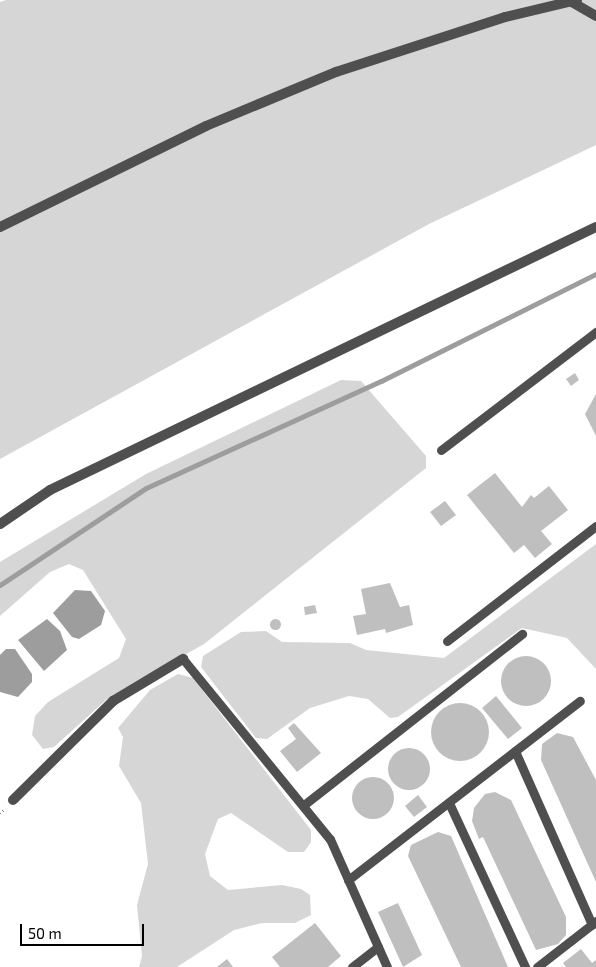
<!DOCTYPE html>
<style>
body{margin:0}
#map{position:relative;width:596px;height:967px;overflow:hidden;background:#fff;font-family:"Exo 2",sans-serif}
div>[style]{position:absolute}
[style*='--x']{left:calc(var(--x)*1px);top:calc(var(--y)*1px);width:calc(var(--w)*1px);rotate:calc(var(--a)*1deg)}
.green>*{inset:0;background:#d6d6d6}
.water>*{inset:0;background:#9d9d9d}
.stream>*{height:5px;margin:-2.5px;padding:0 2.5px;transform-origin:2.5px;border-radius:2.5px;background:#9d9d9d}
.building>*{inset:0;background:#bfbfbf}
.round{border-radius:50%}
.path>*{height:3px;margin-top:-1.5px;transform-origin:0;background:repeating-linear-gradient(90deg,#717171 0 1px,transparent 0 3.5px)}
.service>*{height:9px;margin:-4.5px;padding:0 4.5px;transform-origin:4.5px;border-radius:4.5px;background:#4f4f4f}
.minor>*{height:10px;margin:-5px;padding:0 5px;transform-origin:5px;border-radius:5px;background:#4f4f4f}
span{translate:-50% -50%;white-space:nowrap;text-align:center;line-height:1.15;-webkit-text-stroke:5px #fff;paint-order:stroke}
.scale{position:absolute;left:20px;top:924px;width:124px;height:22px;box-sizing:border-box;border:2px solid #000;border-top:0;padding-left:6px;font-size:15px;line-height:18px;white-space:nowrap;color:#000;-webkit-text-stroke:4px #fff;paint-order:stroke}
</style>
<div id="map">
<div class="green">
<div style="clip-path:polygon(6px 0,596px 0,596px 145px,429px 224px,0 459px,0 2px)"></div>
<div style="clip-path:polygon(341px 380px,361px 381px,426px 456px,426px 468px,204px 644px,107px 699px,54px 747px,43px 749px,32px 735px,35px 716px,48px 702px,119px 658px,126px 639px,83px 570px,69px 564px,50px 572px,0 616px,0 562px,146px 474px)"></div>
<div style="clip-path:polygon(596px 544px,596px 669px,567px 638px,522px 628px,398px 717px,390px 718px,368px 699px,349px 696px,310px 708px,267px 739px,256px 738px,201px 667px,203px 656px,241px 632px,266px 631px,282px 642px,350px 643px,366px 650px,444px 658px)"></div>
<div style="clip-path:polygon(178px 674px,193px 678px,311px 830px,311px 842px,304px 852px,288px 852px,231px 813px,218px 819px,205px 854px,210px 876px,228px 890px,282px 885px,301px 889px,310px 895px,311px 915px,295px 923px,262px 923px,234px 930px,177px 967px,139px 967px,142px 956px,137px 905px,148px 864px,141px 803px,119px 766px,123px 737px,118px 728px,150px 690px)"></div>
</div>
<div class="water">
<div style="clip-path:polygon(75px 590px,91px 591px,105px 611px,101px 625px,79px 639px,72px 637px,53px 613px)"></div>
<div style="clip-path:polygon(47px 619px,60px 631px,67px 650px,44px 671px,18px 640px)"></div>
<div style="clip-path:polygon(6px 649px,15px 649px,32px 674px,32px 682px,18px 697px,0 692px,0 655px)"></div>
</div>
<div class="stream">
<div style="--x:0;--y:585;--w:175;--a:-33.6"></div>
<div style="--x:146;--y:488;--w:258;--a:-24.5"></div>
<div style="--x:381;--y:381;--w:240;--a:-26.5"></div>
</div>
<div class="building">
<div style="clip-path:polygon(575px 373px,579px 380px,571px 386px,566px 379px)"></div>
<div style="clip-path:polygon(596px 394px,596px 436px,585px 414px)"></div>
<div style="clip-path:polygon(495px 473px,522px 507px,531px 495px,534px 498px,549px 486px,568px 510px,541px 531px,552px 544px,535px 558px,524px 545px,514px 553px,467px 495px)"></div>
<div style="clip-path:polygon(445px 501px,456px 515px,441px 526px,430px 512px)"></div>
<div style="clip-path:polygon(390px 583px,400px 607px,409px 605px,413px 625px,386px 633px,385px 629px,357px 635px,353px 616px,366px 614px,361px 589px)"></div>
<div style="clip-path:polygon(315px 605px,317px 613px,305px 615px,304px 607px)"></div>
<div class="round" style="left:269.5px;top:618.5px;width:11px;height:11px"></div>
<div class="round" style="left:501px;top:656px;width:50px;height:50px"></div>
<div style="clip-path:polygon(496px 696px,522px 728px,508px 739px,482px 708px)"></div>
<div class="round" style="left:431px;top:703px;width:58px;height:58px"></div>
<div style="clip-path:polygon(294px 723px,321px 753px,297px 772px,280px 751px,296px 739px,288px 728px)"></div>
<div style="clip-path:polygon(557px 733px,573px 737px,596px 780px,596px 882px,541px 760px,542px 744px)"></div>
<div class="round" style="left:388px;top:748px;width:42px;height:42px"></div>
<div class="round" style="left:352px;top:777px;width:42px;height:42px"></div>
<div style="clip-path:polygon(495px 792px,511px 800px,566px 917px,566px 935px,558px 944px,536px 950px,483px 837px,479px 839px,472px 821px,474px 808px,485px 794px)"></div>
<div style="clip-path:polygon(418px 795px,427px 807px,414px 817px,405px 806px)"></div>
<div style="clip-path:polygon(438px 832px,451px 836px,508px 967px,461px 967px,408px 856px,411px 845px)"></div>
<div style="clip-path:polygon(398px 903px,422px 955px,403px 967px,378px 912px)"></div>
<div style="clip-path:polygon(315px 923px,341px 956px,328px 967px,280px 967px,272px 957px)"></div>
<div style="clip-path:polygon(581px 949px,592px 963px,596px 960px,596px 967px,566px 967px,563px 963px)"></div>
<div style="clip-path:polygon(227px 959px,233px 967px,217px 967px)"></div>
</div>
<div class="path">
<div style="--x:0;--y:813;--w:7;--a:-45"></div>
</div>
<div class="service">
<div style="--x:441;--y:450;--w:195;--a:-37.3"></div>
<div style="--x:447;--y:641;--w:188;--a:-37.7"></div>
<div style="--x:183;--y:659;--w:232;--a:50.8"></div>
<div style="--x:330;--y:839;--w:140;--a:66"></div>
<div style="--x:515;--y:751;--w:190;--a:66.1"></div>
<div style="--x:449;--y:803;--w:181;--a:65.1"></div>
<div style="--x:305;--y:804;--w:276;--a:-38.1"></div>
<div style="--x:348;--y:880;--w:293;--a:-37.7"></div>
<div style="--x:352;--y:967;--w:33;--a:-38"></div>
<div style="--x:537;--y:967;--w:75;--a:-37.9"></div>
</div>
<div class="minor">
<div style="--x:570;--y:1;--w:30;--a:30"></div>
<div style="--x:0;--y:227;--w:229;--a:-26.1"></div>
<div style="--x:206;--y:126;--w:141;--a:-22.6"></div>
<div style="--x:336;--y:72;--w:178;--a:-18"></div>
<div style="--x:505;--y:17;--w:74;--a:-13.3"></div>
<div style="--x:0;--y:524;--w:60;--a:-34.2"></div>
<div style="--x:50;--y:490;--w:606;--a:-25.72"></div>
<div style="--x:13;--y:800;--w:141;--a:-44.7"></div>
<div style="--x:113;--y:701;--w:82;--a:-31"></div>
</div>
<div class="scale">50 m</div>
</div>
